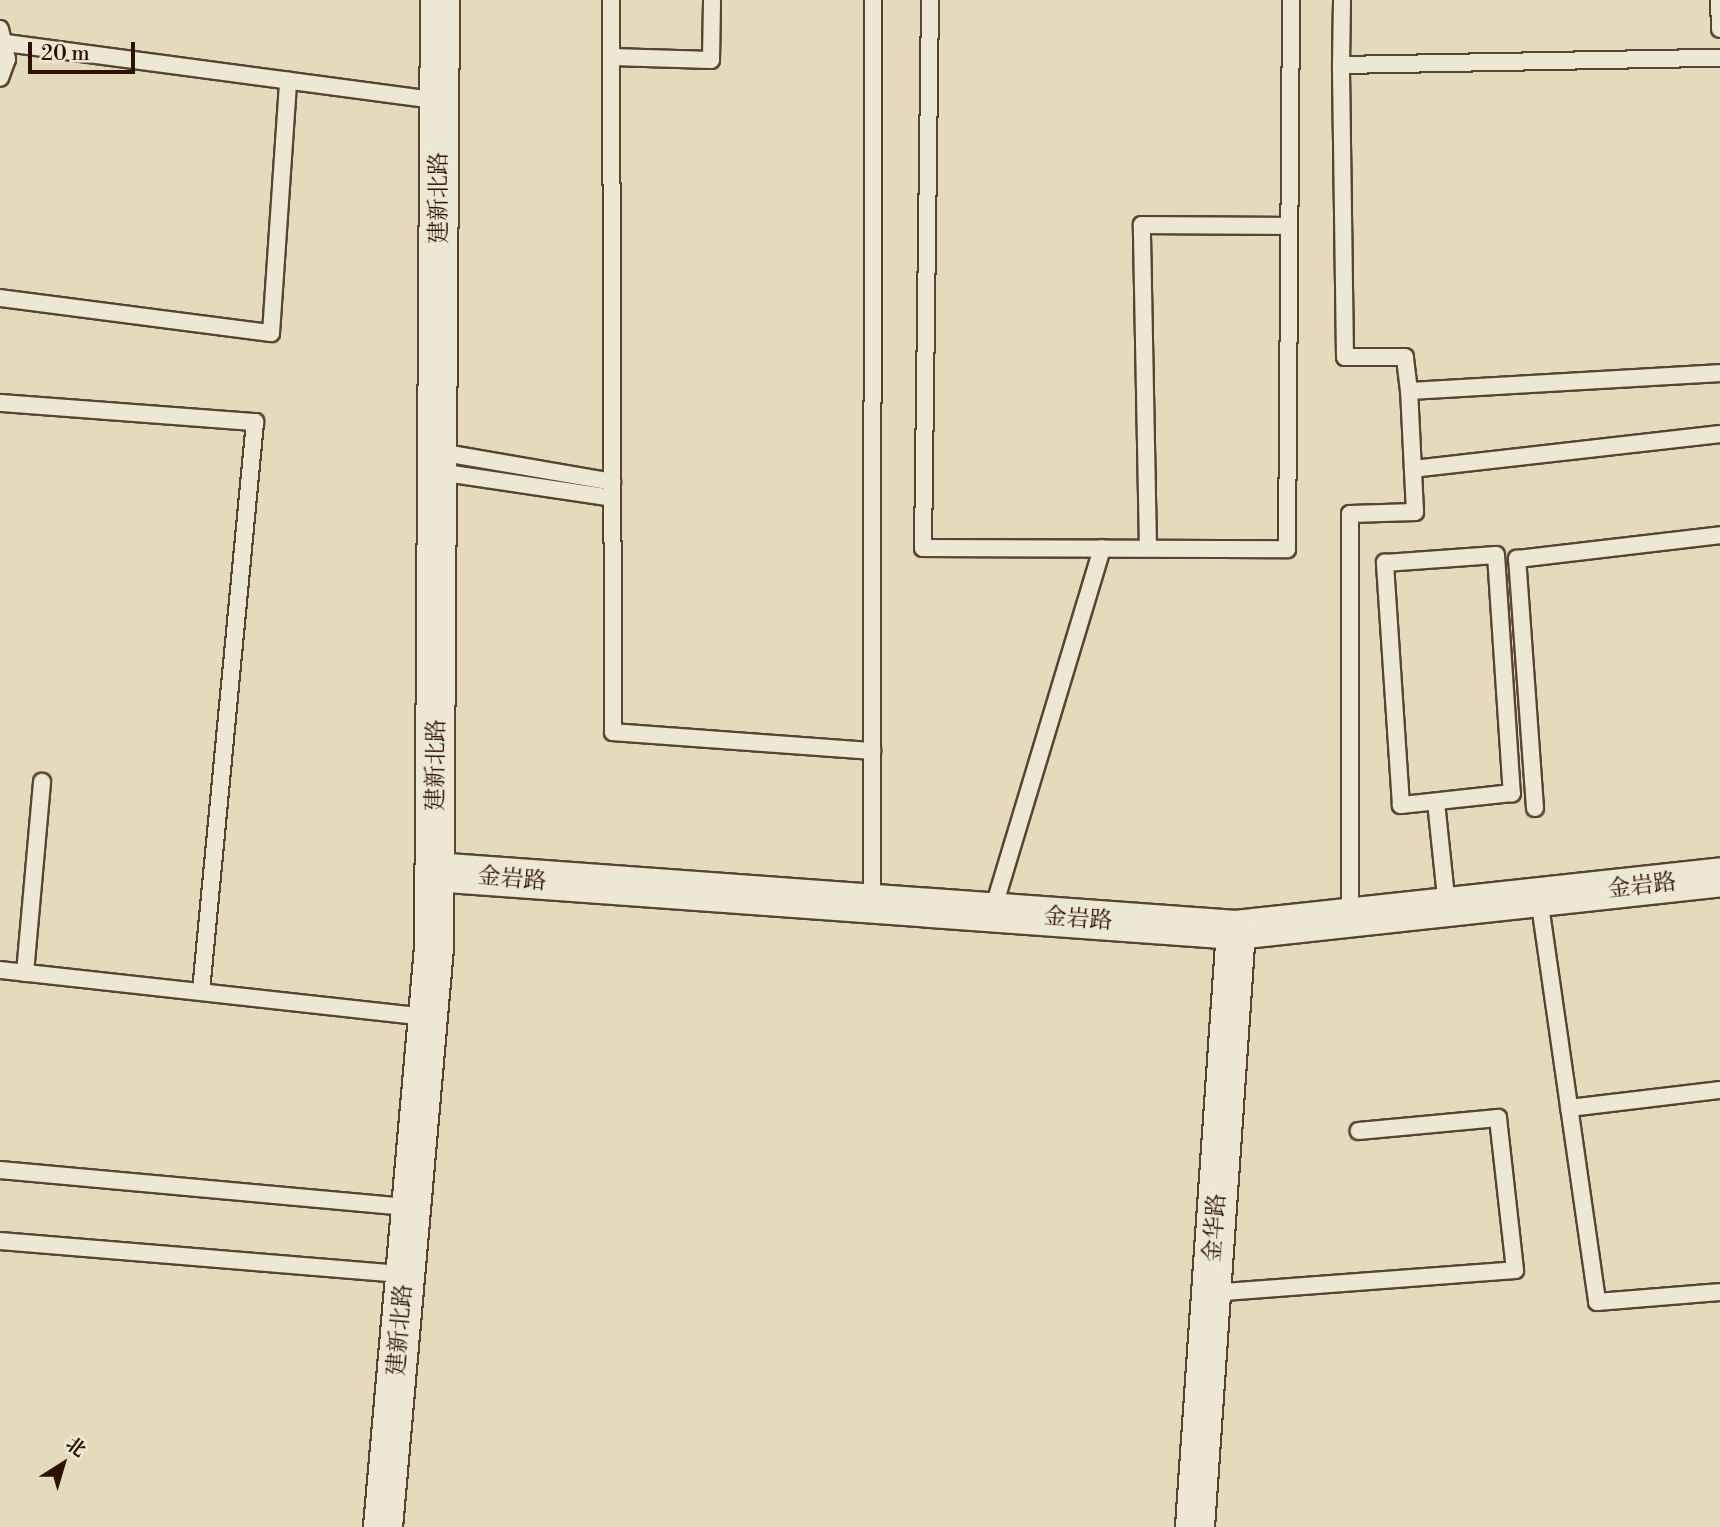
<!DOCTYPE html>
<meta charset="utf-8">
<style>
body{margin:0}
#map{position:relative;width:1720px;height:1527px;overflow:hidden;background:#e3dbbc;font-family:"Libre Bodoni","Noto Serif SC",serif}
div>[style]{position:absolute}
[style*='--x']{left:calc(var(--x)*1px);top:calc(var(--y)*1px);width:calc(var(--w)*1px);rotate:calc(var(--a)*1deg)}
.roads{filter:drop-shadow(2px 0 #5a432f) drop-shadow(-2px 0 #5a432f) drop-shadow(0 2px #5a432f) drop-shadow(0 -2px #5a432f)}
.lane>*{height:16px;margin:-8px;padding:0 8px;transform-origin:8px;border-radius:8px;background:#ede8d3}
.secondary>*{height:38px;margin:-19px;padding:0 19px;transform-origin:19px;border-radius:19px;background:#ede8d3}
span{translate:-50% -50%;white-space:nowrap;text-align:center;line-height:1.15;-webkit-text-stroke:7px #ede8d3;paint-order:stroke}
.street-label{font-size:23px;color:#2d1000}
.north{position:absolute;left:28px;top:1429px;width:70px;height:70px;-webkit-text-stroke:5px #ede8d3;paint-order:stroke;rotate:37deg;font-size:19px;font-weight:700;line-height:28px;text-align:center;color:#2d1000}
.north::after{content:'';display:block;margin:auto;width:24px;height:32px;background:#2d1000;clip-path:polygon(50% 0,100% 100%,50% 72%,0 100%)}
.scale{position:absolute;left:28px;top:42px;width:107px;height:32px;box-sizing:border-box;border:4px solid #2d1000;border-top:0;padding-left:9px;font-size:21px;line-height:24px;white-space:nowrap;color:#2d1000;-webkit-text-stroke:5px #ede8d3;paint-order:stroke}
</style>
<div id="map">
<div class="roads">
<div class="lane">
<div style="--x:611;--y:0;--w:732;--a:89.84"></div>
<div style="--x:613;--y:732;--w:260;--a:4.2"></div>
<div style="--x:930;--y:0;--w:548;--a:90.73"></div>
<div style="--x:923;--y:548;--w:364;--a:0.2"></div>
<div style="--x:1287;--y:549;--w:549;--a:-89.58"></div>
<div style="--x:1719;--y:0;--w:29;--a:88"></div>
<div style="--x:0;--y:29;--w:31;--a:77"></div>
<div style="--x:7;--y:59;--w:20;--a:110"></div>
<div style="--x:6;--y:43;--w:438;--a:7.6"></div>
<div style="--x:612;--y:57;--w:99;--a:1.7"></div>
<div style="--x:711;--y:60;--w:60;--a:-89"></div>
<div style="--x:1341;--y:65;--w:65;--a:-89.1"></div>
<div style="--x:0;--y:298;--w:273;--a:7.4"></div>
<div style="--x:271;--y:333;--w:253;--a:-86.1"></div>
<div style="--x:1409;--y:391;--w:34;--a:-97"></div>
<div style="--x:1405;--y:357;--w:60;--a:180"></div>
<div style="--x:1345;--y:357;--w:292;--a:-90.8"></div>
<div style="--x:1341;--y:65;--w:379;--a:-1.1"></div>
<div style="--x:0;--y:403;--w:256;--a:4.3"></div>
<div style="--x:255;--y:422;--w:572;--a:95.42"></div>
<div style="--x:439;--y:452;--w:176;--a:9.8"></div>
<div style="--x:1413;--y:469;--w:309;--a:-6.5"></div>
<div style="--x:439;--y:472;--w:175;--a:8.5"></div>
<div style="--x:1148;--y:548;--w:323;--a:-91.1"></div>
<div style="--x:1142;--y:225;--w:147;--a:0.4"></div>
<div style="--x:1496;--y:555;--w:239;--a:86.2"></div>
<div style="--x:1512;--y:793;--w:112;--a:173.8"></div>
<div style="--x:1401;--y:805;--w:243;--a:-93.8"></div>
<div style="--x:1385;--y:563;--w:111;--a:-4.1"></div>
<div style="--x:1436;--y:802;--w:106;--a:84"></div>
<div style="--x:1535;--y:808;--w:250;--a:-94.1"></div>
<div style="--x:1517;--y:559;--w:204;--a:-6.7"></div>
<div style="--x:1539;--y:898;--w:408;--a:81.8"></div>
<div style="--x:1597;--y:1302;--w:123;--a:-4.6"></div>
<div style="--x:872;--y:904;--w:904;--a:-89.94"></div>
<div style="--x:992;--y:913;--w:381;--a:-73.2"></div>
<div style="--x:1350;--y:920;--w:406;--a:-90"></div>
<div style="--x:1350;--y:514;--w:65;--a:-1.8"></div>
<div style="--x:1415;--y:512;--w:121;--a:-92.8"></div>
<div style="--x:1409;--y:391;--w:312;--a:-3.3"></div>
<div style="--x:0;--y:970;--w:430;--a:6.3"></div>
<div style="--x:25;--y:973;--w:192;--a:-84.9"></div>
<div style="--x:1569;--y:1108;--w:152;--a:-6.8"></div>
<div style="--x:0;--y:1170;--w:411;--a:5.2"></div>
<div style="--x:0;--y:1241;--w:405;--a:4.7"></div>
<div style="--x:1211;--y:1293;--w:305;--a:-4.3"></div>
<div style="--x:1515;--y:1270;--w:153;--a:-96.4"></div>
<div style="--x:1498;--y:1118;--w:140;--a:174.7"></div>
</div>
<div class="secondary">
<div style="--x:434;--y:872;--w:804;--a:4.14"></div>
<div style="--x:1236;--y:930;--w:487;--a:-6.2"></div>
<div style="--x:383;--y:1527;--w:582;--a:-84.97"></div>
<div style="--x:434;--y:947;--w:947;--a:-89.64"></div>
<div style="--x:1195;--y:1527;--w:598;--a:-86.07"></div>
</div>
</div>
<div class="street-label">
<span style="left:439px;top:198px;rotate:-90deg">建新北路</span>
<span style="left:436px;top:765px;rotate:-89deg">建新北路</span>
<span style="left:512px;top:879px;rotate:5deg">金岩路</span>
<span style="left:1642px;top:886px;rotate:-7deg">金岩路</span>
<span style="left:1078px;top:919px;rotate:4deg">金岩路</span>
<span style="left:1215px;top:1228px;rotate:-86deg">金华路</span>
<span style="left:400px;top:1330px;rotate:-85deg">建新北路</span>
</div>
<div class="north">北</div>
<div class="scale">20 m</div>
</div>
